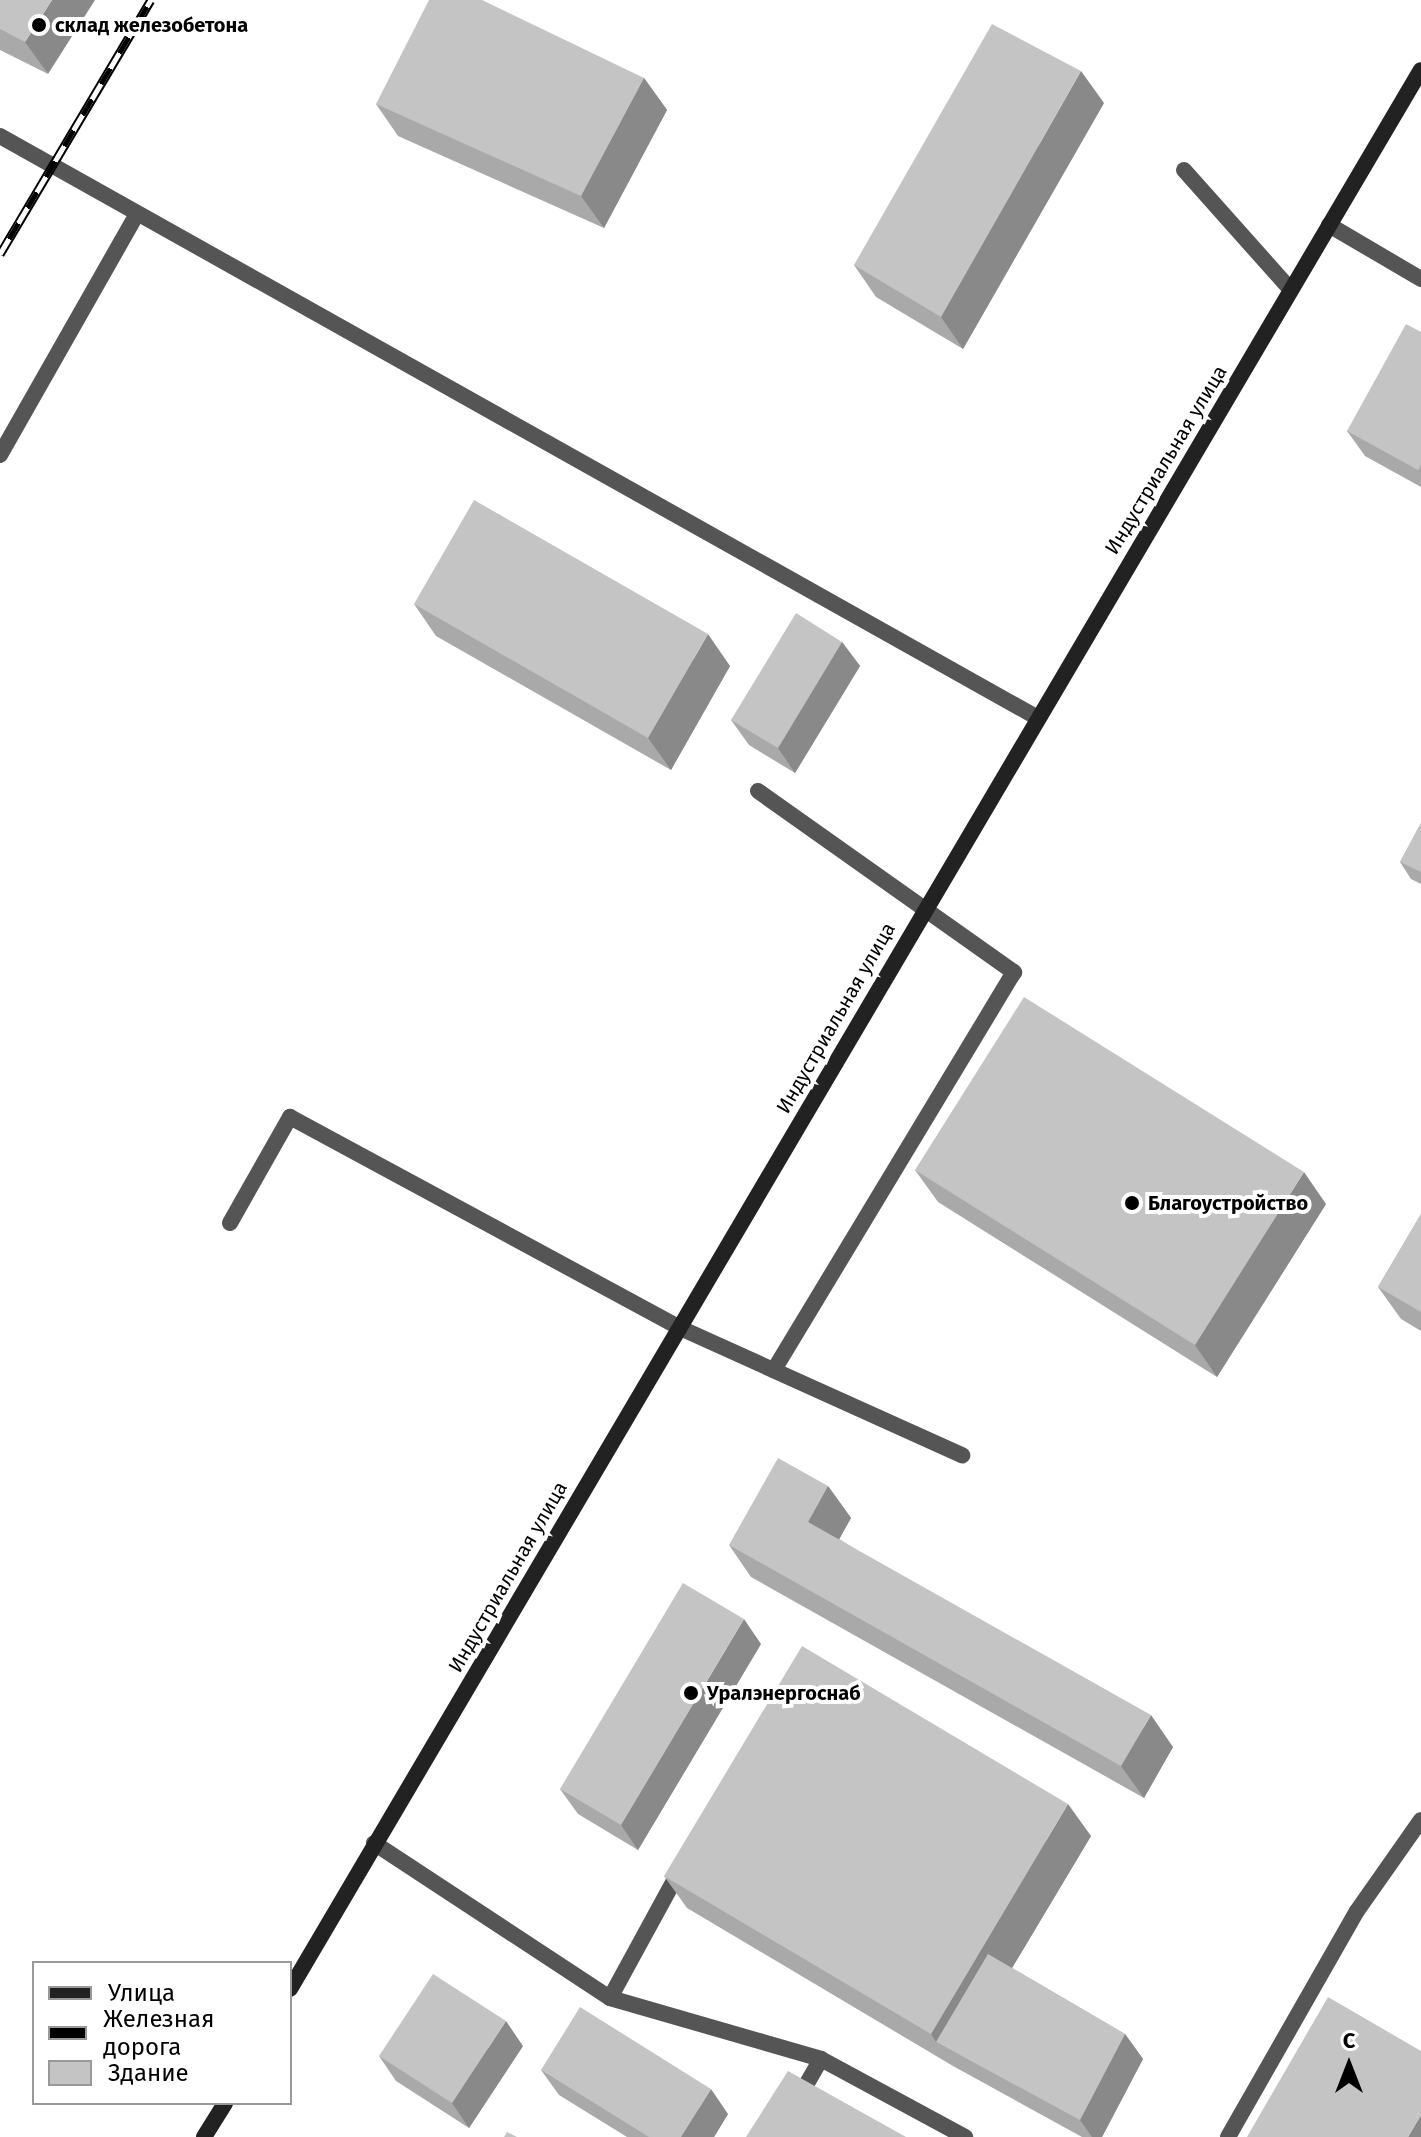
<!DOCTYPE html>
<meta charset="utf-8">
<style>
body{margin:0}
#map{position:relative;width:1421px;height:2137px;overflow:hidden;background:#fff;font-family:"Fira Sans",sans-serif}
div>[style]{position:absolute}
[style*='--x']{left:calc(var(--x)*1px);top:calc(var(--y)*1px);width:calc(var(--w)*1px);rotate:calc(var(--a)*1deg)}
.service>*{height:16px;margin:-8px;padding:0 8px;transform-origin:8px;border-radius:8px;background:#555}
.secondary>*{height:16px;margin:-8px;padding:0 8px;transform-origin:8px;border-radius:8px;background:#222}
.rail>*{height:9px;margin-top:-4.5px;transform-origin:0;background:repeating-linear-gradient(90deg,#fff 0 18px,#000 0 36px);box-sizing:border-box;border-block:2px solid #000}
.wall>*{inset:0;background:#a9a9a9}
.shaded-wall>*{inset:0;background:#898989}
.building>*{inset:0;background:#c4c4c4}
.dots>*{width:22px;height:22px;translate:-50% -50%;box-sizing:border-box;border:4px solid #fff;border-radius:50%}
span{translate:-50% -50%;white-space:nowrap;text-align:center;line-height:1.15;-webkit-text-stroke:8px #fff;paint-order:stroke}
.poi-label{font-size:20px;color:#000;font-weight:700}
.left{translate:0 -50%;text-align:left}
.street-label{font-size:20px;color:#000}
.legend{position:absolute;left:32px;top:1961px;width:260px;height:144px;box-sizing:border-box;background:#fff;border:2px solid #999;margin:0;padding:10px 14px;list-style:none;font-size:24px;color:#000}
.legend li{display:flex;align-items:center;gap:16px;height:40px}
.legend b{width:40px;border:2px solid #999}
.north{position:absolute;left:1309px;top:2025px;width:80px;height:80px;-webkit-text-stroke:6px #fff;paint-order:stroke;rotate:0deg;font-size:22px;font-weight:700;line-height:32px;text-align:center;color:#000}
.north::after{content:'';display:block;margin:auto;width:28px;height:36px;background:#000;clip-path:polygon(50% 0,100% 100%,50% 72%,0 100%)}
</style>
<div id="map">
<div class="service">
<div style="--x:0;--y:136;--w:1188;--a:29.28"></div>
<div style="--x:1184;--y:170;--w:159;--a:48.3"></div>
<div style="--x:1329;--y:225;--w:107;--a:30.4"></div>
<div style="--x:0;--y:455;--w:277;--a:-60.4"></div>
<div style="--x:758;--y:791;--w:314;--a:35.3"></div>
<div style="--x:1014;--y:972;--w:465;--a:121.1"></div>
<div style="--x:230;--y:1223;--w:122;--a:-60.5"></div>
<div style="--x:290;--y:1117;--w:441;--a:28.4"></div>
<div style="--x:678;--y:1327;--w:312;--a:24.3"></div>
<div style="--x:374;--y:1843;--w:282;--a:33.3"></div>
<div style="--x:610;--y:1998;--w:148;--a:-61.4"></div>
<div style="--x:610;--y:1998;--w:220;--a:16.1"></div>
<div style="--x:821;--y:2059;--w:164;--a:28.4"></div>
<div style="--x:776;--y:2137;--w:90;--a:-60"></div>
<div style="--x:1228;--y:2137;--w:260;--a:-60.3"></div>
<div style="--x:1357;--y:1911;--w:111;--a:-54.9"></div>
</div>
<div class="secondary">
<div style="--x:290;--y:1989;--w:2227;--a:-59.49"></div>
<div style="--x:204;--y:2137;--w:40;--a:-58"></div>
</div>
<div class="rail">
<div style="--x:0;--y:254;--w:295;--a:-59.3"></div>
</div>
<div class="wall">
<div style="clip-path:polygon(0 0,48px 74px,0 50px)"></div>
<div style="clip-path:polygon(644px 78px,667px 110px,604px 228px,398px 136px,376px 104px)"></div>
<div style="clip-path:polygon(1104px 103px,963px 349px,876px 297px,854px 265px)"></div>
<div style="clip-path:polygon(1421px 332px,1421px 487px,1365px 456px,1347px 431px)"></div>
<div style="clip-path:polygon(414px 604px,730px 666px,671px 770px,436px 636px)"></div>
<div style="clip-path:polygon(842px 642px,860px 666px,795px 773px,749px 745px,731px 720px)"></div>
<div style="clip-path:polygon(1421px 823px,1421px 884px,1411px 879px,1400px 862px)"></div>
<div style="clip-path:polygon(915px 1170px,1326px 1204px,1217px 1377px,938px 1202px)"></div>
<div style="clip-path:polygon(1421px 1214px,1421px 1331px,1401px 1319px,1378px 1287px)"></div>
<div style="clip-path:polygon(828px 1486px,851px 1518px,839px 1539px,1173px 1747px,1144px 1798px,751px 1577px,729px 1545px)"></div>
<div style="clip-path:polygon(761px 1644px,638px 1850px,578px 1814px,560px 1789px)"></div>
<div style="clip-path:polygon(1091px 1836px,1012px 1968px,1125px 2034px,1143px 2059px,1102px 2137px,1082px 2137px,953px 2066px,687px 1908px,664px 1876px)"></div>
<div style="clip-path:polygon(523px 2046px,469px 2128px,396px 2081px,379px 2056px)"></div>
<div style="clip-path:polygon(541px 2070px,728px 2114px,714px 2137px,627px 2137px,559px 2095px)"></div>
</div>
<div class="shaded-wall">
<div style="clip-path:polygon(52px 0,95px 0,48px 74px,25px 42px)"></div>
<div style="clip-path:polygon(1081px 71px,1104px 103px,963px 349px,941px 317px)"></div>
<div style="clip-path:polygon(644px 78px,667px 110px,604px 228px,581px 196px)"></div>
<div style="clip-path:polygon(708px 634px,730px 666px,671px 770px,648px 738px)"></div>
<div style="clip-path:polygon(842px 642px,860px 666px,795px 773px,778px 748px)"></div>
<div style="clip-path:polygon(1304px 1172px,1326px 1204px,1217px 1377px,1195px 1345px)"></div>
<div style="clip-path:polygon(828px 1486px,851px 1518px,831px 1554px,808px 1522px)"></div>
<div style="clip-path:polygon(744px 1619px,761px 1644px,638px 1850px,621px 1825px)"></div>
<div style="clip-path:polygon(1151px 1715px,1173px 1747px,1144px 1798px,1121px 1766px)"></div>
<div style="clip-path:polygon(1068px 1804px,1091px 1836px,960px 2055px,936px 2042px,931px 2034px)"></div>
<div style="clip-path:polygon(506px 2021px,523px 2046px,469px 2128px,452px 2103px)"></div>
<div style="clip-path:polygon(1125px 2034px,1143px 2059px,1102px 2137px,1092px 2137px,1080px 2120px)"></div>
<div style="clip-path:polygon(711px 2089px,728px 2114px,714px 2137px,681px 2137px)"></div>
<div style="clip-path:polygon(1421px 2115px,1421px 2137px,1408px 2137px)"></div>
</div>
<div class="building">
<div style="clip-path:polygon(0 0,52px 0,25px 42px,0 29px)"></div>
<div style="clip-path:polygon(429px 0,482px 0,644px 78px,581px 196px,376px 104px)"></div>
<div style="clip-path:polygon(992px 24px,1081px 71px,941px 317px,854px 265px)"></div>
<div style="clip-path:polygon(1406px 324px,1421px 332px,1421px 465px,1418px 470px,1347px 431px)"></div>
<div style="clip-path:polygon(474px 500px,708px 634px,648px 738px,414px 604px)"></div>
<div style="clip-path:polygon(796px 613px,842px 642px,778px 748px,731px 720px)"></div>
<div style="clip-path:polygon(1421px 823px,1421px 872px,1400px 862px)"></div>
<div style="clip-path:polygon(1024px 997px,1304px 1172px,1195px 1345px,915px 1170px)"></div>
<div style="clip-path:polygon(1421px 1214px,1421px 1312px,1378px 1287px)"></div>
<div style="clip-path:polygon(778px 1458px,828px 1486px,808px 1522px,1151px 1715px,1121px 1766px,729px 1545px)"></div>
<div style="clip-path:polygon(683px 1583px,744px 1619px,621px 1825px,560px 1789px)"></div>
<div style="clip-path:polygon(802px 1646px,1068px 1804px,931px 2034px,664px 1876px)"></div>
<div style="clip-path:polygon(988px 1954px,1125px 2034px,1080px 2120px,936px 2042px)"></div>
<div style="clip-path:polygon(433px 1974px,506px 2021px,452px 2103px,379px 2056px)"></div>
<div style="clip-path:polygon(1328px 1997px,1421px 2051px,1421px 2115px,1408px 2137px,1247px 2137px)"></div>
<div style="clip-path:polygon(580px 2007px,711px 2089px,681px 2137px,649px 2137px,541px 2070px)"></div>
<div style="clip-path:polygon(788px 2071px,906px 2137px,746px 2137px)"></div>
<div style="clip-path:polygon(507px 2132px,517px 2137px,504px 2137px)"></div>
</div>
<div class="dots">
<div style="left:39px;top:25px;background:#000"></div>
<div style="left:1132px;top:1203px;background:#000"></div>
<div style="left:691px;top:1693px;background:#000"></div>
</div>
<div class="poi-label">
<span class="left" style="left:55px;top:25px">склад железобетона</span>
<span class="left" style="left:1148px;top:1203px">Благоустройство</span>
<span class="left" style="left:707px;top:1693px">Уралэнергоснаб</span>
</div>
<div class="street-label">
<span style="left:1166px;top:460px;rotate:-59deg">Индустриальная улица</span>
<span style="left:836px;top:1018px;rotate:-60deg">Индустриальная улица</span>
<span style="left:508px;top:1577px;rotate:-60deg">Индустриальная улица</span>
</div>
<ul class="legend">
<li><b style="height:10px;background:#222"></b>Улица</li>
<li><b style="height:10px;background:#000"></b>Железная дорога</li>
<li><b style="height:22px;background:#c4c4c4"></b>Здание</li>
</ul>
<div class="north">С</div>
</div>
